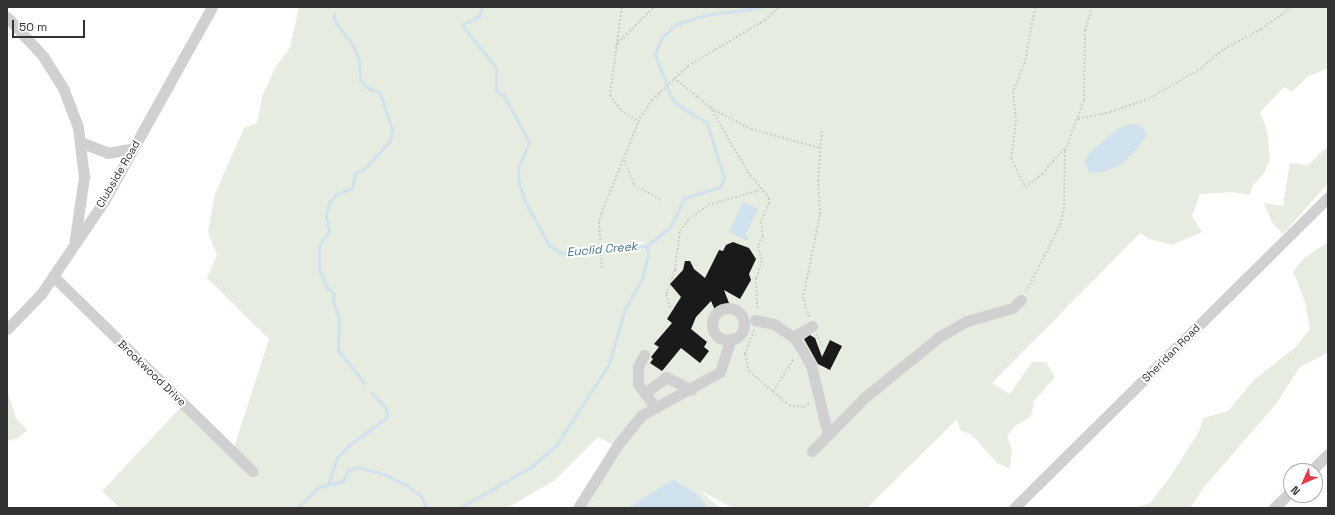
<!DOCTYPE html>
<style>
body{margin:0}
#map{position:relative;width:1335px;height:515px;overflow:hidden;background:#fff;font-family:"Space Grotesk",sans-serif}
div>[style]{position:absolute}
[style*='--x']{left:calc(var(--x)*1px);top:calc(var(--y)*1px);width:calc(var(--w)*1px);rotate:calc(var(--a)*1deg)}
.green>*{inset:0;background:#e6ecdf}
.water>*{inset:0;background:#cfe2ee}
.stream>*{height:3px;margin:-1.5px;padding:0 1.5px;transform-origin:1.5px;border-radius:1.5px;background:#cfe2ee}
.building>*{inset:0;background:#1a1a1a}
.path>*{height:2px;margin-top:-1px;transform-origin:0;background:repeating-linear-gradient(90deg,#cdcdcd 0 2px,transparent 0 4px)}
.minor>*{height:11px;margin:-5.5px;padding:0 5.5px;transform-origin:5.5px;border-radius:5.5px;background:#d0d0d0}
.minor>.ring{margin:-5.5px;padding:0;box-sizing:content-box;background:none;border:11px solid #d0d0d0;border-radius:50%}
span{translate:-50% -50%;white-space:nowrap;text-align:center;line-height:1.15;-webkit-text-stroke:4px #fff;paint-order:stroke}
.street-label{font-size:11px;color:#333}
.water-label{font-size:12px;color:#3f7597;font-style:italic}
.frame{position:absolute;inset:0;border:8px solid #333;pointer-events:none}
.north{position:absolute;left:1283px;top:463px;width:40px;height:40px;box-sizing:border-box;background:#fff;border:1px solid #adadad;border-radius:50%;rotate:225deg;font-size:11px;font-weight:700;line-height:16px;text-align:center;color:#333}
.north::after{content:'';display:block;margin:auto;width:14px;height:18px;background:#e63946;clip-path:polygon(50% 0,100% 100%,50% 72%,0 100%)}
.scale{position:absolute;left:12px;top:20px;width:73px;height:18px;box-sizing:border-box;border:2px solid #333;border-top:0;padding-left:5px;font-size:12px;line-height:14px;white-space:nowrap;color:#333;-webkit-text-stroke:3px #fff;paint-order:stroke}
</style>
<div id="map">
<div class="green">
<div style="clip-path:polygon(299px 7px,1328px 7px,1328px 68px,1307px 77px,1292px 92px,1284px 87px,1260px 112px,1267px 130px,1270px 159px,1264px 173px,1254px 184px,1249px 195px,1232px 192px,1200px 194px,1192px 216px,1202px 232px,1172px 245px,1150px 239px,1140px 233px,992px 383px,1010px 394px,1032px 362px,1046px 362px,1055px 377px,1034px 401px,1031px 416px,1015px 426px,1007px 436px,1012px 449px,1010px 469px,996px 462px,972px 435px,960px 430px,957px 419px,867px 508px,733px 508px,699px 490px,720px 508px,708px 508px,697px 494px,673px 479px,627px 508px,578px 508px,617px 447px,598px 437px,555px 480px,507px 508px,120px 508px,102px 491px,184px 404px,233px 451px,269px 339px,207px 278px,217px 255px,208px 232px,215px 194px,244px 128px,257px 123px,262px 97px,276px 66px,290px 48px)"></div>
<div style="clip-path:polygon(1328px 146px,1328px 183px,1283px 234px,1272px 222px,1264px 203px,1283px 206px,1290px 163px,1308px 165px)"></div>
<div style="clip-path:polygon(1328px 242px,1328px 352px,1299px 368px,1276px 404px,1204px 487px,1190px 508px,1134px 508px,1150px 503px,1170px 477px,1199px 432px,1203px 418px,1228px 411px,1254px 380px,1297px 346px,1310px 329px,1305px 301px,1293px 272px,1303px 259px)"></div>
<div style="clip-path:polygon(7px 390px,16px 418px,27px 430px,18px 438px,7px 441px)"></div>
</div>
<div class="water">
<div style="clip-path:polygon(1131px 124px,1140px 125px,1147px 134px,1141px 144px,1123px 163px,1105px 172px,1090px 173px,1084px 162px,1090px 152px,1119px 128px)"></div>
<div style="clip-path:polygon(743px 202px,758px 209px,745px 235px,749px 237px,747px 241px,729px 232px)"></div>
<div style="clip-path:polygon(673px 479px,697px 494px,708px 508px,627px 508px)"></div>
</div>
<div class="stream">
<div style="--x:334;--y:14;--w:8;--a:83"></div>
<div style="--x:335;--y:22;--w:29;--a:52"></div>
<div style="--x:353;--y:45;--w:17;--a:69"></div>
<div style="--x:359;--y:61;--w:19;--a:87"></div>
<div style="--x:360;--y:80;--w:11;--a:45"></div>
<div style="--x:368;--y:88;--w:13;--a:23"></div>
<div style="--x:380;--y:93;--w:40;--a:72"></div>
<div style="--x:392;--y:131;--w:10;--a:101"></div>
<div style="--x:390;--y:141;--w:38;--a:133"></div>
<div style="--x:364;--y:169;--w:10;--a:156"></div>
<div style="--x:355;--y:173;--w:15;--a:101"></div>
<div style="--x:352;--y:188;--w:17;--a:159"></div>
<div style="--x:336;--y:194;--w:11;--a:128"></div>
<div style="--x:329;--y:203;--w:13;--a:103"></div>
<div style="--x:326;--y:216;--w:15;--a:79"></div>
<div style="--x:329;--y:231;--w:18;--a:124"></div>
<div style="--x:319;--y:246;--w:24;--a:90"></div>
<div style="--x:319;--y:270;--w:21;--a:65"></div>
<div style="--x:328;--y:289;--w:8;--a:40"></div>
<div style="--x:334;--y:294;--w:7;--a:98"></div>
<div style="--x:333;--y:301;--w:19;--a:72"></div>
<div style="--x:339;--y:319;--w:31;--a:92"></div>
<div style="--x:338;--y:350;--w:42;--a:51.8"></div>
<div style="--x:647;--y:246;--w:31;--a:-40"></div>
<div style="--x:671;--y:226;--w:31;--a:-65"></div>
<div style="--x:684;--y:198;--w:38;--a:-17"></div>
<div style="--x:720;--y:187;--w:10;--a:-66"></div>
<div style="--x:724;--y:178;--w:58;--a:-107.2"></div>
<div style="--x:707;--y:123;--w:34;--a:-148"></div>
<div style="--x:678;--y:105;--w:11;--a:-131"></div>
<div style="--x:671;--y:97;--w:46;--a:-110.4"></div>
<div style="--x:655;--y:54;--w:17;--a:-69"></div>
<div style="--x:661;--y:38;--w:21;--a:-43"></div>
<div style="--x:676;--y:24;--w:31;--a:-17"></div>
<div style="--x:706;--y:15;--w:58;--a:-8"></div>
<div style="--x:328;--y:484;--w:28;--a:-71"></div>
<div style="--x:337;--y:458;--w:16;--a:-47"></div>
<div style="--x:348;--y:446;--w:49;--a:-36.6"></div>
<div style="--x:387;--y:417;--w:9;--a:-96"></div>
<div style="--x:386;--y:408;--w:21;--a:-133"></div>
<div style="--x:297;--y:508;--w:30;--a:-44"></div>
<div style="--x:319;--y:487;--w:25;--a:-14"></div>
<div style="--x:343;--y:481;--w:11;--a:-68"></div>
<div style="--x:347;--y:471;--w:11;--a:-22"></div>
<div style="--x:357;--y:467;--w:28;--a:15"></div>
<div style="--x:384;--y:474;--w:25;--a:27"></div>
<div style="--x:406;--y:485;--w:19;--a:36"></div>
<div style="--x:421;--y:496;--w:13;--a:67"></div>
<div style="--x:459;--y:508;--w:83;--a:-29.7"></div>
<div style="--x:531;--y:467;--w:35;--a:-41"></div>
<div style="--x:557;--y:444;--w:95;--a:-57"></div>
<div style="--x:609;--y:364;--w:58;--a:-74.1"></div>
<div style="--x:625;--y:308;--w:34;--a:-60"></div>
<div style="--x:642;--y:278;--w:23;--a:-75"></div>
<div style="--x:648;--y:256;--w:10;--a:-96"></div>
<div style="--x:647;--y:246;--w:86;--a:175.3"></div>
<div style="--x:561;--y:253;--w:14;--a:-146"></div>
<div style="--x:549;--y:245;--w:49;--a:-119.2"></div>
<div style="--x:525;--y:202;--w:21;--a:-107"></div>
<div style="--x:519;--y:182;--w:14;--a:-94"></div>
<div style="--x:518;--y:168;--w:28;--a:-67"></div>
<div style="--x:529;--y:142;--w:52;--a:-118.5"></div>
<div style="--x:504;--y:96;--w:9;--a:-148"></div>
<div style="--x:496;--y:91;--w:23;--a:-90"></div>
<div style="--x:496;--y:68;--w:55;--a:-128.3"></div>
<div style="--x:462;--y:25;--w:19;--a:-28"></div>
<div style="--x:479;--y:16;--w:9;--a:-72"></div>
</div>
<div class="building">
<div style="clip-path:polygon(733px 242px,749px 248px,756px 259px,749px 274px,751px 280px,740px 299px,724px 290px,729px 303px,715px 310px,711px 301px,696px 317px,691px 329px,707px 342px,704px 347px,709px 351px,700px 363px,681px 348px,662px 371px,650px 363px,653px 359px,651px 357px,659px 347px,654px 344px,672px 323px,667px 319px,681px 297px,670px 284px,683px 270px,685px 261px,690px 261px,694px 269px,705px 278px,719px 250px,723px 251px,726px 245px)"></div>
<div style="clip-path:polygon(810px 335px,815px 338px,822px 357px,830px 340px,842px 346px,830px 370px,818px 364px,804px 339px)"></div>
</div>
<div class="path">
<div style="--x:622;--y:7;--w:89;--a:97.8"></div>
<div style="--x:610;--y:95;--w:19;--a:55"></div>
<div style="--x:621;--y:111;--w:21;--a:29"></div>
<div style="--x:1035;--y:7;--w:56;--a:100.3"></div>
<div style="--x:1025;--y:62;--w:32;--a:112"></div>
<div style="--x:1013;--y:92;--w:28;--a:84"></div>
<div style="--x:1016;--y:120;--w:38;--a:97"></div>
<div style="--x:1011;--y:158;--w:32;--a:64"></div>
<div style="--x:1025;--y:187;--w:21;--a:-37"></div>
<div style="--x:1042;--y:174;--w:35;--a:-49"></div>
<div style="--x:615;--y:46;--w:55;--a:-45"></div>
<div style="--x:674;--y:78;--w:46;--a:38.9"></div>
<div style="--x:710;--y:107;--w:75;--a:59.7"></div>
<div style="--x:748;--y:172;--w:33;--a:51"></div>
<div style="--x:769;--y:198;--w:5;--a:90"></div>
<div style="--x:769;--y:203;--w:21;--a:113"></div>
<div style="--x:761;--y:222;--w:14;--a:82"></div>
<div style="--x:763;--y:236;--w:11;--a:117"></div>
<div style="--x:758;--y:246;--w:16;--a:75"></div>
<div style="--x:762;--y:261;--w:18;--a:109"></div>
<div style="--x:756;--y:278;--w:32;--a:88"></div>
<div style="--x:711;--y:108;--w:45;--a:27.7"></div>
<div style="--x:751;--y:129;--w:72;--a:15.4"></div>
<div style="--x:1078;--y:119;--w:33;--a:-12"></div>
<div style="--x:1110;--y:112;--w:40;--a:-18.9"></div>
<div style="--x:1148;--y:99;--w:60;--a:-30"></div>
<div style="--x:1200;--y:69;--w:31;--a:-40"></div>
<div style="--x:1224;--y:49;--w:42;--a:-28.4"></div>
<div style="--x:1261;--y:29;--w:38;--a:-35"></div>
<div style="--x:624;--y:160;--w:27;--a:68"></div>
<div style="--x:634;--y:185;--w:31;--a:29"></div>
<div style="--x:602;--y:268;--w:45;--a:-93.8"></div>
<div style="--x:599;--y:223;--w:9;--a:-77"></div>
<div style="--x:601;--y:214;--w:104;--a:-67.9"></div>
<div style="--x:640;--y:118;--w:22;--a:-56"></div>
<div style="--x:652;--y:100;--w:50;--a:-43.4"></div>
<div style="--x:688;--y:66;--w:90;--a:-30.9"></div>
<div style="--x:765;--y:20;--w:19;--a:-43"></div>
<div style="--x:1026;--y:292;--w:75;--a:-63.1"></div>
<div style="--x:1060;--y:225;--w:16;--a:-76"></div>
<div style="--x:1064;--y:209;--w:58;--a:-89"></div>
<div style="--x:1065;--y:151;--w:54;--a:-69.6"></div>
<div style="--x:1084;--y:100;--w:69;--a:-89.2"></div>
<div style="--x:1085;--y:31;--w:25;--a:-74"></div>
<div style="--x:670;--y:308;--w:15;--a:-106"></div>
<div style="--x:666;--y:294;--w:26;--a:-69"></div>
<div style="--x:675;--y:270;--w:39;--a:-83"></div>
<div style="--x:680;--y:231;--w:15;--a:-53"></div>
<div style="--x:689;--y:219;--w:24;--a:-36"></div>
<div style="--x:708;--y:205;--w:51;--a:-15.9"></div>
<div style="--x:757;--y:191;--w:6;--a:-39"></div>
<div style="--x:809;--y:317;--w:19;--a:-108"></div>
<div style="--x:803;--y:299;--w:87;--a:-78.7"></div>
<div style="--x:820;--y:214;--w:33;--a:-93"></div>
<div style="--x:818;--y:181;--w:52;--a:-85.6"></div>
<div style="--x:754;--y:330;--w:26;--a:111"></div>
<div style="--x:745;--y:354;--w:17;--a:77"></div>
<div style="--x:749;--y:371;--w:52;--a:40.4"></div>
<div style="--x:789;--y:405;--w:15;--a:8"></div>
<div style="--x:804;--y:407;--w:7;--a:-34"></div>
<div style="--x:816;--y:334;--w:15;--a:62"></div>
<div style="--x:773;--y:392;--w:40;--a:-58"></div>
</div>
<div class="minor">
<div style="--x:7;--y:17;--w:53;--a:47.3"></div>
<div style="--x:43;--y:56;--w:38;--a:58"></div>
<div style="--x:63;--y:88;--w:42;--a:69"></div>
<div style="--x:78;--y:127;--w:50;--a:83.2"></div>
<div style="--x:84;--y:177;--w:63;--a:98.3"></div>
<div style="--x:80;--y:142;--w:30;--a:21"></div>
<div style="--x:108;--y:153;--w:26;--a:-11"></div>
<div style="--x:53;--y:276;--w:279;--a:44.4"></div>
<div class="ring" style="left:712px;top:308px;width:21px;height:21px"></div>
<div style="--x:755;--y:320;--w:19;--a:12"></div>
<div style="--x:774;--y:324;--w:25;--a:34"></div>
<div style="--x:795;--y:338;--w:31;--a:59"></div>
<div style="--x:811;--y:365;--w:72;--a:76.3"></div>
<div style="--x:7;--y:329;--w:49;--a:-45.8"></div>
<div style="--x:41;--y:294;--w:112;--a:-55.9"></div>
<div style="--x:104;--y:201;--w:222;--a:-60.9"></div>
<div style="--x:793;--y:337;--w:22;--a:-30"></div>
<div style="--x:644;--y:355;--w:13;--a:117"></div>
<div style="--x:638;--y:367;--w:17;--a:90"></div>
<div style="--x:638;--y:384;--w:30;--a:53"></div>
<div style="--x:645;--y:393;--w:26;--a:-37"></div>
<div style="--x:666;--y:377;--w:28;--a:27"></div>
<div style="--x:812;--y:451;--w:76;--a:-45.5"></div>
<div style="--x:865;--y:397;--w:95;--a:-39"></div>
<div style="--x:939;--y:337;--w:32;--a:-30"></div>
<div style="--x:967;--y:321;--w:47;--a:-16.1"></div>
<div style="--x:1012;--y:308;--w:12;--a:-42"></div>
<div style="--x:1311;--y:471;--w:24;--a:-45"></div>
<div style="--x:578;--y:508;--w:77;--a:-57.8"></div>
<div style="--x:619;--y:443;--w:36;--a:-51"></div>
<div style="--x:642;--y:415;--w:89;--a:-28.9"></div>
<div style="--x:720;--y:372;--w:35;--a:-72"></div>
<div style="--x:1014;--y:508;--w:442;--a:-44.7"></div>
<div style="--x:1274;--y:508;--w:24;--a:-45"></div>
</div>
<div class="street-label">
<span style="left:118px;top:174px;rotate:-60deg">Clubside Road</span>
<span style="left:1171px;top:353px;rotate:-45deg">Sheridan Road</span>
<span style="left:152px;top:373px;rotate:44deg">Brookwood Drive</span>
</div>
<div class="water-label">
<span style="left:602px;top:250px;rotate:-5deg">Euclid Creek</span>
</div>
<div class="frame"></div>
<div class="north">N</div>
<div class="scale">50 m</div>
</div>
